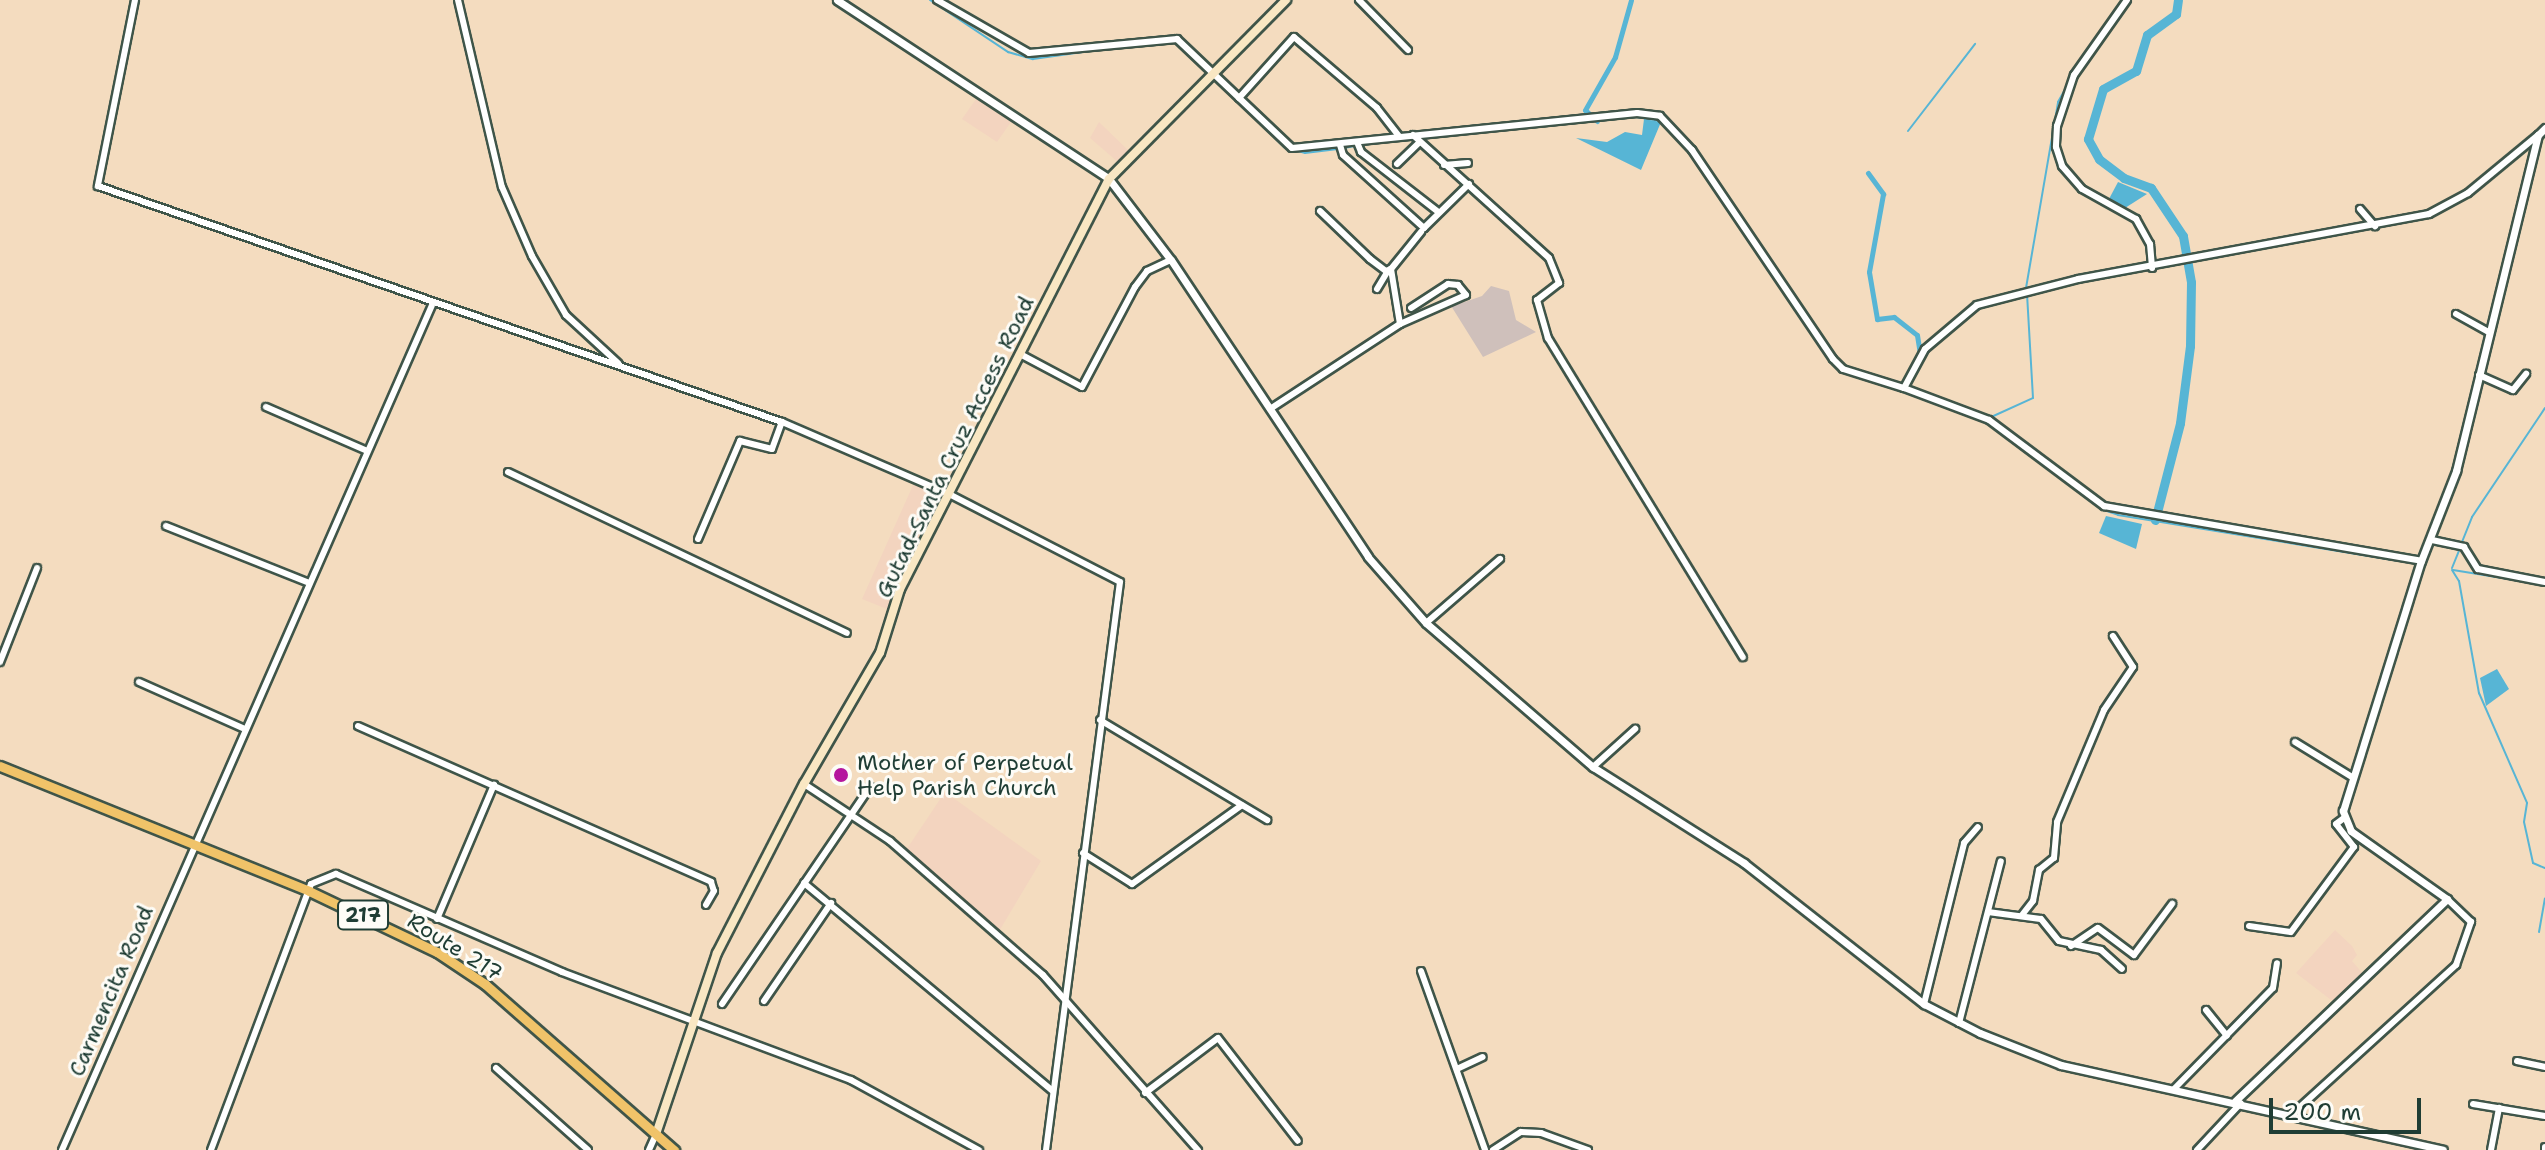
<!DOCTYPE html>
<style>
body{margin:0}
#map{position:relative;width:2545px;height:1150px;overflow:hidden;background:#f4dcbf;font-family:"Shantell Sans",sans-serif}
div>[style]{position:absolute}
[style*='--x']{left:calc(var(--x)*1px);top:calc(var(--y)*1px);width:calc(var(--w)*1px);rotate:calc(var(--a)*1deg)}
.built>*{inset:0;background:#f3d4bf}
.industrial>*{inset:0;background:#cfc0bb}
.water>*{inset:0;background:#57b5d5}
.stream>*{height:2px;margin:-1px;padding:0 1px;transform-origin:1px;border-radius:1px;background:#57b5d5}
.canal>*{height:5px;margin:-2.5px;padding:0 2.5px;transform-origin:2.5px;border-radius:2.5px;background:#57b5d5}
.river>*{height:9px;margin:-4.5px;padding:0 4.5px;transform-origin:4.5px;border-radius:4.5px;background:#57b5d5}
.roads{filter:drop-shadow(2px 0 #3f5549) drop-shadow(-2px 0 #3f5549) drop-shadow(0 2px #3f5549) drop-shadow(0 -2px #3f5549)}
.minor>*{height:6px;margin:-3px;padding:0 3px;transform-origin:3px;border-radius:3px;background:#fff}
.tertiary>*{height:7px;margin:-3.5px;padding:0 3.5px;transform-origin:3.5px;border-radius:3.5px;background:#fff}
.secondary>*{height:8px;margin:-4px;padding:0 4px;transform-origin:4px;border-radius:4px;background:#f9e7c3}
.primary>*{height:9px;margin:-4.5px;padding:0 4.5px;transform-origin:4.5px;border-radius:4.5px;background:#f0c369}
.dots>*{width:22px;height:22px;translate:-50% -50%;box-sizing:border-box;border:4px solid #fdfcf7;border-radius:50%}
span{translate:-50% -50%;white-space:nowrap;text-align:center;line-height:1.15;-webkit-text-stroke:6px #fdfcf7;paint-order:stroke}
.shield-label span{padding:2px 6px;background:#fdfcf7;border:2px solid;border-radius:6px;-webkit-text-stroke-width:0}
.shield-label{font-size:20px;color:#1f3d34;font-weight:700}
.street-label{font-size:22px;color:#1f3d34}
.poi-label{font-size:22px;color:#1f3d34}
.left{translate:0 -50%;text-align:left}
.scale{position:absolute;left:2269px;top:1098px;width:152px;height:36px;box-sizing:border-box;border:4px solid #1f3d34;border-top:0;padding-left:10px;font-size:24px;line-height:28px;white-space:nowrap;color:#1f3d34;-webkit-text-stroke:6px #fdfcf7;paint-order:stroke}
</style>
<div id="map">
<div class="built">
<div style="clip-path:polygon(976px 99px,1011px 122px,997px 142px,962px 119px)"></div>
<div style="clip-path:polygon(1099px 122px,1130px 152px,1119px 163px,1090px 138px)"></div>
<div style="clip-path:polygon(914px 483px,944px 496px,887px 609px,862px 599px)"></div>
<div style="clip-path:polygon(945px 792px,1041px 861px,998px 933px,906px 850px)"></div>
<div style="clip-path:polygon(2335px 930px,2352px 946px,2357px 955px,2352px 961px,2364px 975px,2335px 1003px,2296px 973px)"></div>
</div>
<div class="industrial">
<div style="clip-path:polygon(1491px 286px,1509px 291px,1516px 320px,1536px 332px,1483px 357px,1448px 301px,1455px 298px,1456px 305px,1482px 296px)"></div>
</div>
<div class="water">
<div style="clip-path:polygon(1644px 119px,1661px 122px,1641px 170px,1576px 138px,1607px 142px,1625px 132px,1642px 135px)"></div>
<div style="clip-path:polygon(2118px 182px,2147px 194px,2125px 208px,2109px 199px)"></div>
<div style="clip-path:polygon(2106px 516px,2142px 524px,2136px 549px,2099px 533px)"></div>
<div style="clip-path:polygon(2497px 669px,2509px 689px,2486px 706px,2480px 678px)"></div>
</div>
<div class="stream">
<div style="--x:930;--y:0;--w:94;--a:33.7"></div>
<div style="--x:1008;--y:52;--w:26;--a:16"></div>
<div style="--x:1033;--y:59;--w:72;--a:-8"></div>
<div style="--x:1225;--y:89;--w:83;--a:44.5"></div>
<div style="--x:1284;--y:147;--w:22;--a:16"></div>
<div style="--x:1305;--y:153;--w:33;--a:-7"></div>
<div style="--x:1908;--y:131;--w:110;--a:-52.4"></div>
<div style="--x:1429;--y:137;--w:208;--a:-5.5"></div>
<div style="--x:1636;--y:117;--w:25;--a:9"></div>
<div style="--x:1362;--y:145;--w:45;--a:-7.6"></div>
<div style="--x:1684;--y:146;--w:271;--a:55.4"></div>
<div style="--x:1838;--y:369;--w:138;--a:19.5"></div>
<div style="--x:1344;--y:148;--w:11;--a:-10"></div>
<div style="--x:2026;--y:288;--w:189;--a:-80.2"></div>
<div style="--x:2058;--y:102;--w:57;--a:-60.8"></div>
<div style="--x:1989;--y:418;--w:48;--a:-24.4"></div>
<div style="--x:2033;--y:398;--w:105;--a:-93.3"></div>
<div style="--x:1985;--y:422;--w:145;--a:36.9"></div>
<div style="--x:2101;--y:509;--w:18;--a:19"></div>
<div style="--x:2118;--y:515;--w:280;--a:9.3"></div>
<div style="--x:2462;--y:542;--w:27;--a:-68"></div>
<div style="--x:2472;--y:517;--w:131;--a:-56.2"></div>
<div style="--x:2452;--y:568;--w:22;--a:-68"></div>
<div style="--x:2452;--y:570;--w:13;--a:58"></div>
<div style="--x:2459;--y:581;--w:114;--a:79.9"></div>
<div style="--x:2479;--y:693;--w:120;--a:66.4"></div>
<div style="--x:2527;--y:803;--w:19;--a:99"></div>
<div style="--x:2524;--y:822;--w:42;--a:77.6"></div>
<div style="--x:2533;--y:863;--w:13;--a:23"></div>
<div style="--x:2453;--y:570;--w:93;--a:9.3"></div>
<div style="--x:2539;--y:932;--w:34;--a:-80"></div>
</div>
<div class="canal">
<div style="--x:1597;--y:121;--w:16;--a:-137"></div>
<div style="--x:1585;--y:110;--w:61;--a:-60.5"></div>
<div style="--x:1615;--y:57;--w:59;--a:-74.3"></div>
<div style="--x:1868;--y:173;--w:26;--a:54"></div>
<div style="--x:1883;--y:194;--w:79;--a:100.2"></div>
<div style="--x:1869;--y:272;--w:48;--a:80.3"></div>
<div style="--x:1877;--y:319;--w:17;--a:-7"></div>
<div style="--x:1894;--y:317;--w:29;--a:38"></div>
<div style="--x:1917;--y:335;--w:18;--a:81"></div>
</div>
<div class="river">
<div style="--x:2155;--y:520;--w:100;--a:-75.5"></div>
<div style="--x:2180;--y:423;--w:78;--a:-82.6"></div>
<div style="--x:2190;--y:346;--w:64;--a:-89.1"></div>
<div style="--x:2191;--y:282;--w:47;--a:-99.9"></div>
<div style="--x:2183;--y:236;--w:58;--a:-123.7"></div>
<div style="--x:2151;--y:188;--w:29;--a:-160"></div>
<div style="--x:2124;--y:178;--w:31;--a:-143"></div>
<div style="--x:2099;--y:159;--w:23;--a:-119"></div>
<div style="--x:2088;--y:139;--w:52;--a:-73.3"></div>
<div style="--x:2103;--y:89;--w:38;--a:-29"></div>
<div style="--x:2136;--y:71;--w:38;--a:-73"></div>
<div style="--x:2147;--y:35;--w:36;--a:-36"></div>
<div style="--x:2176;--y:14;--w:14;--a:-82"></div>
</div>
<div class="roads">
<div class="minor">
<div style="--x:135;--y:0;--w:190;--a:101.3"></div>
<div style="--x:98;--y:186;--w:724;--a:19.04"></div>
<div style="--x:782;--y:422;--w:182;--a:23.3"></div>
<div style="--x:949;--y:494;--w:192;--a:27.2"></div>
<div style="--x:1120;--y:582;--w:573;--a:97.42"></div>
<div style="--x:458;--y:0;--w:192;--a:76.8"></div>
<div style="--x:502;--y:187;--w:75;--a:66.5"></div>
<div style="--x:532;--y:256;--w:68;--a:60"></div>
<div style="--x:566;--y:315;--w:71;--a:42.7"></div>
<div style="--x:937;--y:0;--w:106;--a:29.9"></div>
<div style="--x:1029;--y:53;--w:149;--a:-5.4"></div>
<div style="--x:1177;--y:39;--w:158;--a:43.5"></div>
<div style="--x:1292;--y:148;--w:347;--a:-5.8"></div>
<div style="--x:1637;--y:113;--w:23;--a:7"></div>
<div style="--x:1660;--y:116;--w:47;--a:46.7"></div>
<div style="--x:1692;--y:150;--w:252;--a:56"></div>
<div style="--x:1833;--y:359;--w:14;--a:45"></div>
<div style="--x:1843;--y:369;--w:64;--a:17.3"></div>
<div style="--x:1904;--y:388;--w:44;--a:-61.7"></div>
<div style="--x:1925;--y:349;--w:68;--a:-40.2"></div>
<div style="--x:1977;--y:305;--w:104;--a:-14.4"></div>
<div style="--x:2078;--y:279;--w:357;--a:-10.5"></div>
<div style="--x:2429;--y:214;--w:44;--a:-28.3"></div>
<div style="--x:2468;--y:193;--w:91;--a:-39.6"></div>
<div style="--x:1359;--y:0;--w:70;--a:45.6"></div>
<div style="--x:2127;--y:0;--w:92;--a:125.2"></div>
<div style="--x:2074;--y:75;--w:54;--a:108.4"></div>
<div style="--x:2057;--y:126;--w:21;--a:93"></div>
<div style="--x:2056;--y:147;--w:20;--a:72"></div>
<div style="--x:2062;--y:166;--w:30;--a:49"></div>
<div style="--x:2082;--y:189;--w:62;--a:29.1"></div>
<div style="--x:2136;--y:219;--w:29;--a:61"></div>
<div style="--x:2150;--y:244;--w:24;--a:85"></div>
<div style="--x:1239;--y:98;--w:82;--a:-48"></div>
<div style="--x:1294;--y:37;--w:109;--a:40.5"></div>
<div style="--x:1377;--y:108;--w:36;--a:52"></div>
<div style="--x:1413;--y:135;--w:183;--a:42.1"></div>
<div style="--x:1549;--y:258;--w:27;--a:68"></div>
<div style="--x:1559;--y:283;--w:28;--a:142"></div>
<div style="--x:1537;--y:300;--w:40;--a:74"></div>
<div style="--x:1548;--y:338;--w:374;--a:58.6"></div>
<div style="--x:1357;--y:142;--w:11;--a:68"></div>
<div style="--x:1361;--y:152;--w:96;--a:37.8"></div>
<div style="--x:1340;--y:145;--w:10;--a:73"></div>
<div style="--x:1343;--y:155;--w:109;--a:42"></div>
<div style="--x:1424;--y:228;--w:63;--a:-44.4"></div>
<div style="--x:1397;--y:164;--w:30;--a:-44"></div>
<div style="--x:1444;--y:165;--w:24;--a:-5"></div>
<div style="--x:2360;--y:209;--w:23;--a:49"></div>
<div style="--x:1320;--y:211;--w:69;--a:43.8"></div>
<div style="--x:1370;--y:259;--w:20;--a:37"></div>
<div style="--x:1386;--y:271;--w:5;--a:-22"></div>
<div style="--x:1377;--y:289;--w:21;--a:-59"></div>
<div style="--x:2456;--y:314;--w:39;--a:29"></div>
<div style="--x:1400;--y:324;--w:56;--a:-99.3"></div>
<div style="--x:1391;--y:269;--w:48;--a:-51"></div>
<div style="--x:1020;--y:354;--w:70;--a:28"></div>
<div style="--x:1082;--y:387;--w:113;--a:-62.1"></div>
<div style="--x:1135;--y:287;--w:20;--a:-53"></div>
<div style="--x:1147;--y:271;--w:26;--a:-25"></div>
<div style="--x:2479;--y:375;--w:37;--a:24"></div>
<div style="--x:2513;--y:390;--w:21;--a:-51"></div>
<div style="--x:1904;--y:388;--w:91;--a:20.6"></div>
<div style="--x:1989;--y:420;--w:144;--a:36.8"></div>
<div style="--x:2104;--y:506;--w:322;--a:9.8"></div>
<div style="--x:266;--y:407;--w:110;--a:23.5"></div>
<div style="--x:1270;--y:409;--w:155;--a:-33.2"></div>
<div style="--x:1400;--y:324;--w:72;--a:-23.7"></div>
<div style="--x:1466;--y:295;--w:13;--a:-129"></div>
<div style="--x:1458;--y:285;--w:10;--a:-174"></div>
<div style="--x:1448;--y:284;--w:44;--a:147"></div>
<div style="--x:508;--y:472;--w:375;--a:25.4"></div>
<div style="--x:166;--y:526;--w:152;--a:21.7"></div>
<div style="--x:698;--y:539;--w:107;--a:-66.8"></div>
<div style="--x:740;--y:441;--w:33;--a:14"></div>
<div style="--x:772;--y:449;--w:29;--a:-70"></div>
<div style="--x:2432;--y:540;--w:33;--a:12"></div>
<div style="--x:2464;--y:547;--w:26;--a:58"></div>
<div style="--x:2478;--y:569;--w:68;--a:11"></div>
<div style="--x:1426;--y:623;--w:98;--a:-40.9"></div>
<div style="--x:0;--y:662;--w:101;--a:-68.5"></div>
<div style="--x:139;--y:682;--w:114;--a:23.9"></div>
<div style="--x:1100;--y:720;--w:195;--a:30.9"></div>
<div style="--x:358;--y:726;--w:386;--a:23.8"></div>
<div style="--x:711;--y:882;--w:9;--a:72"></div>
<div style="--x:714;--y:891;--w:16;--a:120"></div>
<div style="--x:2295;--y:742;--w:67;--a:31.6"></div>
<div style="--x:1593;--y:767;--w:57;--a:-42.1"></div>
<div style="--x:804;--y:784;--w:103;--a:33.5"></div>
<div style="--x:890;--y:841;--w:203;--a:41.2"></div>
<div style="--x:1043;--y:975;--w:234;--a:48.5"></div>
<div style="--x:1083;--y:853;--w:58;--a:32.3"></div>
<div style="--x:1132;--y:884;--w:135;--a:-35.7"></div>
<div style="--x:804;--y:883;--w:324;--a:39.9"></div>
<div style="--x:1988;--y:912;--w:53;--a:7.5"></div>
<div style="--x:2041;--y:919;--w:28;--a:51"></div>
<div style="--x:2059;--y:941;--w:43;--a:12.1"></div>
<div style="--x:2101;--y:950;--w:28;--a:42"></div>
<div style="--x:2022;--y:915;--w:18;--a:-52"></div>
<div style="--x:2033;--y:901;--w:32;--a:-79"></div>
<div style="--x:2039;--y:870;--w:19;--a:-39"></div>
<div style="--x:2054;--y:858;--w:36;--a:-85"></div>
<div style="--x:2057;--y:822;--w:121;--a:-67.2"></div>
<div style="--x:2104;--y:710;--w:52;--a:-56"></div>
<div style="--x:2133;--y:667;--w:37;--a:-123"></div>
<div style="--x:437;--y:919;--w:146;--a:-67"></div>
<div style="--x:2249;--y:926;--w:42;--a:8.1"></div>
<div style="--x:2291;--y:932;--w:106;--a:-53.5"></div>
<div style="--x:2354;--y:847;--w:29;--a:-128"></div>
<div style="--x:2336;--y:824;--w:10;--a:-37"></div>
<div style="--x:2071;--y:946;--w:32;--a:-34"></div>
<div style="--x:2098;--y:928;--w:45;--a:36.9"></div>
<div style="--x:2134;--y:955;--w:64;--a:-53.3"></div>
<div style="--x:1421;--y:971;--w:190;--a:70.3"></div>
<div style="--x:764;--y:1001;--w:119;--a:-55.6"></div>
<div style="--x:722;--y:1004;--w:263;--a:-55.7"></div>
<div style="--x:1924;--y:1004;--w:166;--a:-76"></div>
<div style="--x:1964;--y:843;--w:21;--a:-49"></div>
<div style="--x:2206;--y:1010;--w:33;--a:51"></div>
<div style="--x:1959;--y:1023;--w:167;--a:-75.5"></div>
<div style="--x:2517;--y:1061;--w:29;--a:12"></div>
<div style="--x:496;--y:1068;--w:123;--a:41.7"></div>
<div style="--x:1459;--y:1068;--w:26;--a:-25"></div>
<div style="--x:2174;--y:1089;--w:141;--a:-45.6"></div>
<div style="--x:2273;--y:988;--w:25;--a:-81"></div>
<div style="--x:1145;--y:1093;--w:91;--a:-37"></div>
<div style="--x:1218;--y:1038;--w:130;--a:52.2"></div>
<div style="--x:2473;--y:1104;--w:73;--a:9.5"></div>
<div style="--x:2289;--y:1117;--w:226;--a:-42.3"></div>
<div style="--x:2456;--y:965;--w:46;--a:-70.8"></div>
<div style="--x:2471;--y:922;--w:33;--a:-136"></div>
<div style="--x:62;--y:1150;--w:922;--a:-66.35"></div>
<div style="--x:211;--y:1150;--w:284;--a:-69.4"></div>
<div style="--x:311;--y:884;--w:27;--a:-22"></div>
<div style="--x:336;--y:874;--w:246;--a:23.4"></div>
<div style="--x:562;--y:972;--w:309;--a:20.5"></div>
<div style="--x:851;--y:1080;--w:146;--a:28.7"></div>
<div style="--x:649;--y:1150;--w:17;--a:-66"></div>
<div style="--x:1493;--y:1150;--w:33;--a:-33"></div>
<div style="--x:1521;--y:1132;--w:20;--a:3"></div>
<div style="--x:1541;--y:1133;--w:50;--a:19.9"></div>
<div style="--x:2197;--y:1150;--w:64;--a:-46.9"></div>
<div style="--x:2491;--y:1150;--w:43;--a:-79.2"></div>
<div style="--x:2545;--y:1150;--w:3;--a:-90"></div>
</div>
<div class="tertiary">
<div style="--x:837;--y:0;--w:326;--a:33.3"></div>
<div style="--x:1109;--y:179;--w:102;--a:52.6"></div>
<div style="--x:1171;--y:260;--w:356;--a:56.4"></div>
<div style="--x:1368;--y:557;--w:88;--a:48.7"></div>
<div style="--x:1426;--y:623;--w:221;--a:40.8"></div>
<div style="--x:1593;--y:767;--w:179;--a:32.4"></div>
<div style="--x:1744;--y:863;--w:229;--a:38.1"></div>
<div style="--x:1924;--y:1004;--w:63;--a:27.4"></div>
<div style="--x:1980;--y:1033;--w:87;--a:21.6"></div>
<div style="--x:2061;--y:1065;--w:391;--a:12.5"></div>
<div style="--x:2235;--y:1101;--w:293;--a:-43.6"></div>
<div style="--x:2447;--y:899;--w:118;--a:-144.7"></div>
<div style="--x:2351;--y:831;--w:22;--a:-112"></div>
<div style="--x:2343;--y:811;--w:262;--a:-72.7"></div>
<div style="--x:2421;--y:561;--w:97;--a:-68.7"></div>
<div style="--x:2456;--y:471;--w:346;--a:-76.3"></div>
<div style="--x:2538;--y:135;--w:10;--a:-45"></div>
</div>
<div class="secondary">
<div style="--x:656;--y:1134;--w:191;--a:-71.4"></div>
<div style="--x:717;--y:953;--w:190;--a:-62.8"></div>
<div style="--x:804;--y:784;--w:151;--a:-59.9"></div>
<div style="--x:880;--y:653;--w:67;--a:-72.6"></div>
<div style="--x:900;--y:589;--w:460;--a:-63"></div>
<div style="--x:1109;--y:179;--w:252;--a:-45.3"></div>
</div>
<div class="primary">
<div style="--x:0;--y:766;--w:333;--a:22"></div>
<div style="--x:309;--y:891;--w:142;--a:25.5"></div>
<div style="--x:437;--y:952;--w:58;--a:33.7"></div>
<div style="--x:485;--y:984;--w:252;--a:41.3"></div>
</div>
</div>
<div class="dots">
<div style="left:841px;top:775px;background:#b5179e"></div>
</div>
<div class="shield-label">
<span style="left:363px;top:915px">217</span>
</div>
<div class="street-label">
<span style="left:955px;top:447px;rotate:-64deg">Gutad-Santa Cruz Access Road</span>
<span style="left:455px;top:947px;rotate:32deg">Route 217</span>
<span style="left:111px;top:991px;rotate:-67deg">Carmencita Road</span>
</div>
<div class="poi-label">
<span class="left" style="left:857px;top:775px">Mother of Perpetual<br>Help Parish Church</span>
</div>
<div class="scale">200 m</div>
</div>
